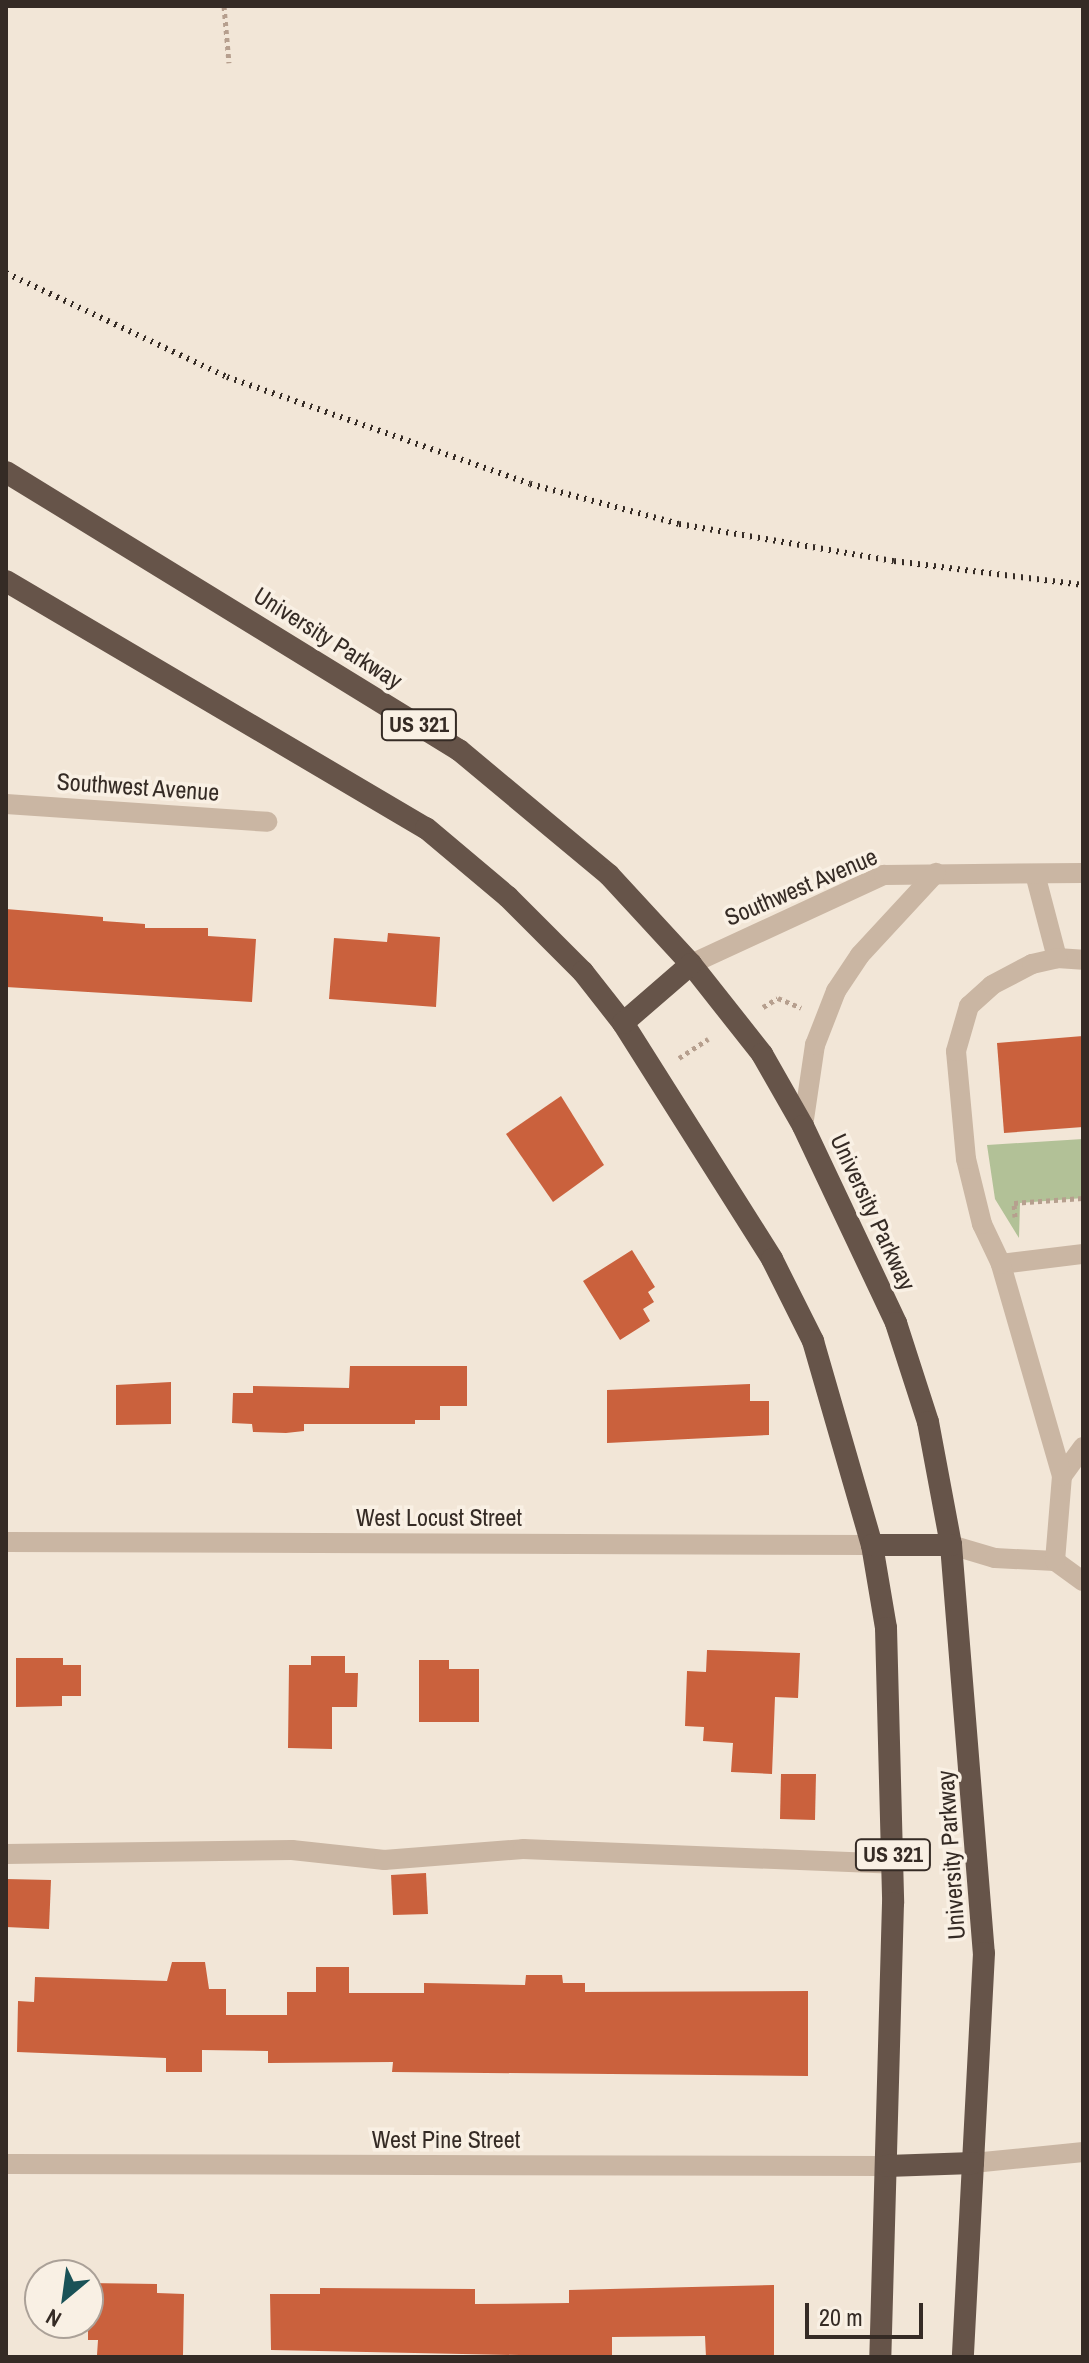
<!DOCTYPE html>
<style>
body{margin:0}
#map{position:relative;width:1089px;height:2363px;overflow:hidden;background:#f2e6d7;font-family:"Archivo Narrow",sans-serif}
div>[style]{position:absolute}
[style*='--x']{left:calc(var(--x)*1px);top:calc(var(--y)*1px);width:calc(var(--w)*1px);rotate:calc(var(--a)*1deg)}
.green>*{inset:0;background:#b2c197}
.building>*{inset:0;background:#ca613d}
.path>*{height:5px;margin-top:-2.5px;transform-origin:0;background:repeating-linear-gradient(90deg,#b69f8e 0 4px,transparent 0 8px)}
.service>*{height:20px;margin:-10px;padding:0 10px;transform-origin:10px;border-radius:10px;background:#cab6a3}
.minor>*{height:20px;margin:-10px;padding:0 10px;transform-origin:10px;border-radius:10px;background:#cab6a3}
.trunk>*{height:22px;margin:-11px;padding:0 11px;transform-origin:11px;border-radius:11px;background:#665449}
.rail>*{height:6px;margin-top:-3px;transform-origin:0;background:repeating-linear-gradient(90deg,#352b25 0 2px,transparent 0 8px)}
span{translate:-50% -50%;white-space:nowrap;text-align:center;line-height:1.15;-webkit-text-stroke:7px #f9f0e4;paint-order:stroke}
.shield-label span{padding:2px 6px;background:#f9f0e4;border:2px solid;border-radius:6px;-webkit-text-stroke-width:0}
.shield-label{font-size:22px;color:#352b25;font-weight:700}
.street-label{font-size:24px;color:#352b25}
.frame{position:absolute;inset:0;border:8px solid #352b25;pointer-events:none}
.north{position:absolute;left:24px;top:2259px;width:80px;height:80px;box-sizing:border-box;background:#f9f0e4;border:2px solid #aba198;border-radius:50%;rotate:209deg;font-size:22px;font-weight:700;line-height:32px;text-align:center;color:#352b25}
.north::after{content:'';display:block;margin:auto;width:28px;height:36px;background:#1a5257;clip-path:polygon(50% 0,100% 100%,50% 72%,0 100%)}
.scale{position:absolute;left:805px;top:2303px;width:118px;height:36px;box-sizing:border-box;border:4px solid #352b25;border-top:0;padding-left:10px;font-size:24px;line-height:28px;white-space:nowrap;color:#352b25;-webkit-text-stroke:6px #f9f0e4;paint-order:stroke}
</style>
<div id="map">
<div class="green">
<div style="clip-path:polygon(1083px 1139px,1083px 1198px,1020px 1203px,1019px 1238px,995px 1199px,987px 1145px)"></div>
</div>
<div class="building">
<div style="clip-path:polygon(6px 909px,103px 917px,103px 921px,145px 924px,145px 928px,208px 928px,208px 936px,256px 939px,252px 1002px,6px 987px)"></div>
<div style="clip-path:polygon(388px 933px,440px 937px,436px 1007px,329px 999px,334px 938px,387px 942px)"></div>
<div style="clip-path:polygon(1083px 1036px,1083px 1127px,1004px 1133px,997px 1043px)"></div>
<div style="clip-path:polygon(561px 1096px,604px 1165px,553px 1202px,506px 1134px)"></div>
<div style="clip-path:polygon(632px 1250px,655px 1287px,648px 1292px,654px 1302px,643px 1309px,650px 1321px,620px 1340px,583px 1281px)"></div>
<div style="clip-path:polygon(350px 1366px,467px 1366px,467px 1406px,440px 1406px,440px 1420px,415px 1420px,415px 1424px,304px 1424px,304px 1431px,286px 1433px,253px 1432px,252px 1424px,232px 1423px,233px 1393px,253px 1393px,253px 1386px,349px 1388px)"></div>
<div style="clip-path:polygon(171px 1382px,171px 1424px,116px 1425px,116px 1385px)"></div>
<div style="clip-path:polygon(750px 1384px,750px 1401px,769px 1401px,769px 1435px,607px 1443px,607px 1390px)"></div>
<div style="clip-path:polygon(707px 1650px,800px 1653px,798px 1698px,775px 1697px,772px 1774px,731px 1772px,733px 1743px,703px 1741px,704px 1727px,685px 1726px,687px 1671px,706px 1672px)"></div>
<div style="clip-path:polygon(311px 1656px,345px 1656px,345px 1673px,358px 1673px,357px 1707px,332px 1707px,332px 1749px,288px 1748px,289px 1665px,311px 1665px)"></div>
<div style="clip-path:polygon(16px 1658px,63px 1658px,63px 1665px,81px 1665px,81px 1696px,62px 1696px,62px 1706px,16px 1707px)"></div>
<div style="clip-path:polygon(419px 1660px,449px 1660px,449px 1669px,479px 1669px,479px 1722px,419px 1722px)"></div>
<div style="clip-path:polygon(781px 1774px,816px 1774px,815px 1820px,780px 1819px)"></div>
<div style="clip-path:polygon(426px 1873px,428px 1914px,393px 1915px,391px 1875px)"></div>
<div style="clip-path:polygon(6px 1879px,51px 1880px,49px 1929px,6px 1927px)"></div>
<div style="clip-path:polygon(172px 1962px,205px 1962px,209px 1989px,226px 1989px,226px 2015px,287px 2015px,287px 1992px,316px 1992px,316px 1967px,349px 1967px,349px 1993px,424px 1993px,424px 1983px,525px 1985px,526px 1975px,562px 1975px,563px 1983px,585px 1983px,585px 1992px,808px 1991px,808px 2076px,392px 2072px,393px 2062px,268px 2063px,268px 2051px,202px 2050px,202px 2072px,166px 2072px,166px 2058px,17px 2052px,18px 2001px,34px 2002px,35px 1977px,167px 1981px)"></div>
<div style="clip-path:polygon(88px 2283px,157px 2284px,157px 2293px,184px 2294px,183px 2355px,97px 2355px,98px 2340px,88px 2340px)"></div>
<div style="clip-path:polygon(774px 2285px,774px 2357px,706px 2357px,705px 2336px,612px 2337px,612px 2357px,271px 2350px,270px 2294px,320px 2294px,320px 2288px,475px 2289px,475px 2304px,569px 2303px,569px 2290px)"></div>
</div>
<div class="path">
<div style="--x:224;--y:6;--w:57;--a:85"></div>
<div style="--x:763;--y:1007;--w:17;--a:-31"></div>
<div style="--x:778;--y:998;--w:25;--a:23"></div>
<div style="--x:679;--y:1058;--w:35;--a:-33"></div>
<div style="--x:1015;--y:1217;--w:14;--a:-94"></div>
<div style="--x:1014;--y:1203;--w:69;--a:-4.1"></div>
</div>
<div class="service">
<div style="--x:1035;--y:874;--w:87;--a:75.3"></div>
<div style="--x:1057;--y:958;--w:26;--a:4"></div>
<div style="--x:6;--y:1854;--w:286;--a:-0.8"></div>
<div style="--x:292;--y:1850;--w:93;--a:6.2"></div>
<div style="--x:384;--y:1860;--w:139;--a:-4.5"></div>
<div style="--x:523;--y:1849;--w:370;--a:2.3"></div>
</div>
<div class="minor">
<div style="--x:6;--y:804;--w:262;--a:3.9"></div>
<div style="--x:691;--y:964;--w:213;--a:-24.8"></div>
<div style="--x:884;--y:875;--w:199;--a:-0.6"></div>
<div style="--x:803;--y:1126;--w:82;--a:-81.6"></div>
<div style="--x:815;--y:1045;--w:58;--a:-68.7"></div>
<div style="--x:836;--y:991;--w:43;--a:-56.3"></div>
<div style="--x:860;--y:955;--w:112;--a:-47.2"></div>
<div style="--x:1001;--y:1264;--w:83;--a:-7"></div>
<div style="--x:1062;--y:1476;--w:36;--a:-54"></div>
<div style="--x:6;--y:1542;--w:866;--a:0.2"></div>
<div style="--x:951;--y:1545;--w:46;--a:16.5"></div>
<div style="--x:995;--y:1558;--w:60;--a:2.9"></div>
<div style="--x:1055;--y:1561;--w:34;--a:36"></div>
<div style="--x:1055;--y:1561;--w:85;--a:-85.3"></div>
<div style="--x:1062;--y:1476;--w:221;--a:-106.1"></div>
<div style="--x:1001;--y:1264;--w:44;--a:-115.4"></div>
<div style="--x:982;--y:1224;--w:67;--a:-103.8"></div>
<div style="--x:966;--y:1159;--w:108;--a:-95.3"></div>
<div style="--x:956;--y:1051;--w:47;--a:-73.9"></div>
<div style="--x:969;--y:1006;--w:31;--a:-42"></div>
<div style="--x:992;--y:985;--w:45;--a:-27.7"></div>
<div style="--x:1032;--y:964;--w:26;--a:-13"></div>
<div style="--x:973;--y:2163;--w:111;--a:-5.7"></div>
<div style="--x:6;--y:2164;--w:881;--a:0.13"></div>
</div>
<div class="trunk">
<div style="--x:6;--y:472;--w:532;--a:31.54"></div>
<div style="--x:459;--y:750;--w:195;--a:39.8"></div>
<div style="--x:609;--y:875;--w:121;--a:47.3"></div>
<div style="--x:691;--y:964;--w:115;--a:51.7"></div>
<div style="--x:762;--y:1054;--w:83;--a:60.3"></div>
<div style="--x:803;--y:1126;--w:218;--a:64.7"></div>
<div style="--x:896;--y:1323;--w:104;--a:72.1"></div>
<div style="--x:928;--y:1422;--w:125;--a:79.4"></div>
<div style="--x:951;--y:1545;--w:409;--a:85.4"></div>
<div style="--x:984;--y:1953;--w:405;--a:93"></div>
<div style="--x:6;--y:581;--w:487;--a:30.5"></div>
<div style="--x:426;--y:828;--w:107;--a:40.1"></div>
<div style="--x:508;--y:897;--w:106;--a:45"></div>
<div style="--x:583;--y:972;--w:65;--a:51.9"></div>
<div style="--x:623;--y:1023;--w:279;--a:57.7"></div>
<div style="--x:772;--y:1259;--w:92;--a:63.4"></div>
<div style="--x:813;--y:1341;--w:212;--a:73.9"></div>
<div style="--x:872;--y:1545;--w:84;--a:80.4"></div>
<div style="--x:886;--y:1628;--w:275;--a:88.5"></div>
<div style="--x:893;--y:1903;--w:454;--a:91.6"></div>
<div style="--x:623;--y:1023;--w:90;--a:-40.9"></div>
<div style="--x:872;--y:1545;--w:79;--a:0"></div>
<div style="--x:887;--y:2166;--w:86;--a:-2"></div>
</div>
<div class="rail">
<div style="--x:6;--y:273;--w:244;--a:25.2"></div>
<div style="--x:227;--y:377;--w:321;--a:19.4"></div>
<div style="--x:530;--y:484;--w:154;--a:15"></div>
<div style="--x:679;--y:524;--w:218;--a:9.8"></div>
<div style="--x:894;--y:561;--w:191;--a:7.2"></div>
</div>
<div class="shield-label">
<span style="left:419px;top:725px">US 321</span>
<span style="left:893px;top:1855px">US 321</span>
</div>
<div class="street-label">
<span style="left:328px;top:638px;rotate:32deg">University Parkway</span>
<span style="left:138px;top:787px;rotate:4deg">Southwest Avenue</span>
<span style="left:801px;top:887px;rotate:-23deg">Southwest Avenue</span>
<span style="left:873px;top:1212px;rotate:65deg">University Parkway</span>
<span style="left:439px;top:1518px">West Locust Street</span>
<span style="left:951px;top:1855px;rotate:-94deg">University Parkway</span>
<span style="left:446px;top:2140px">West Pine Street</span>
</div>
<div class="frame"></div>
<div class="north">N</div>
<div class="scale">20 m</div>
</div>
